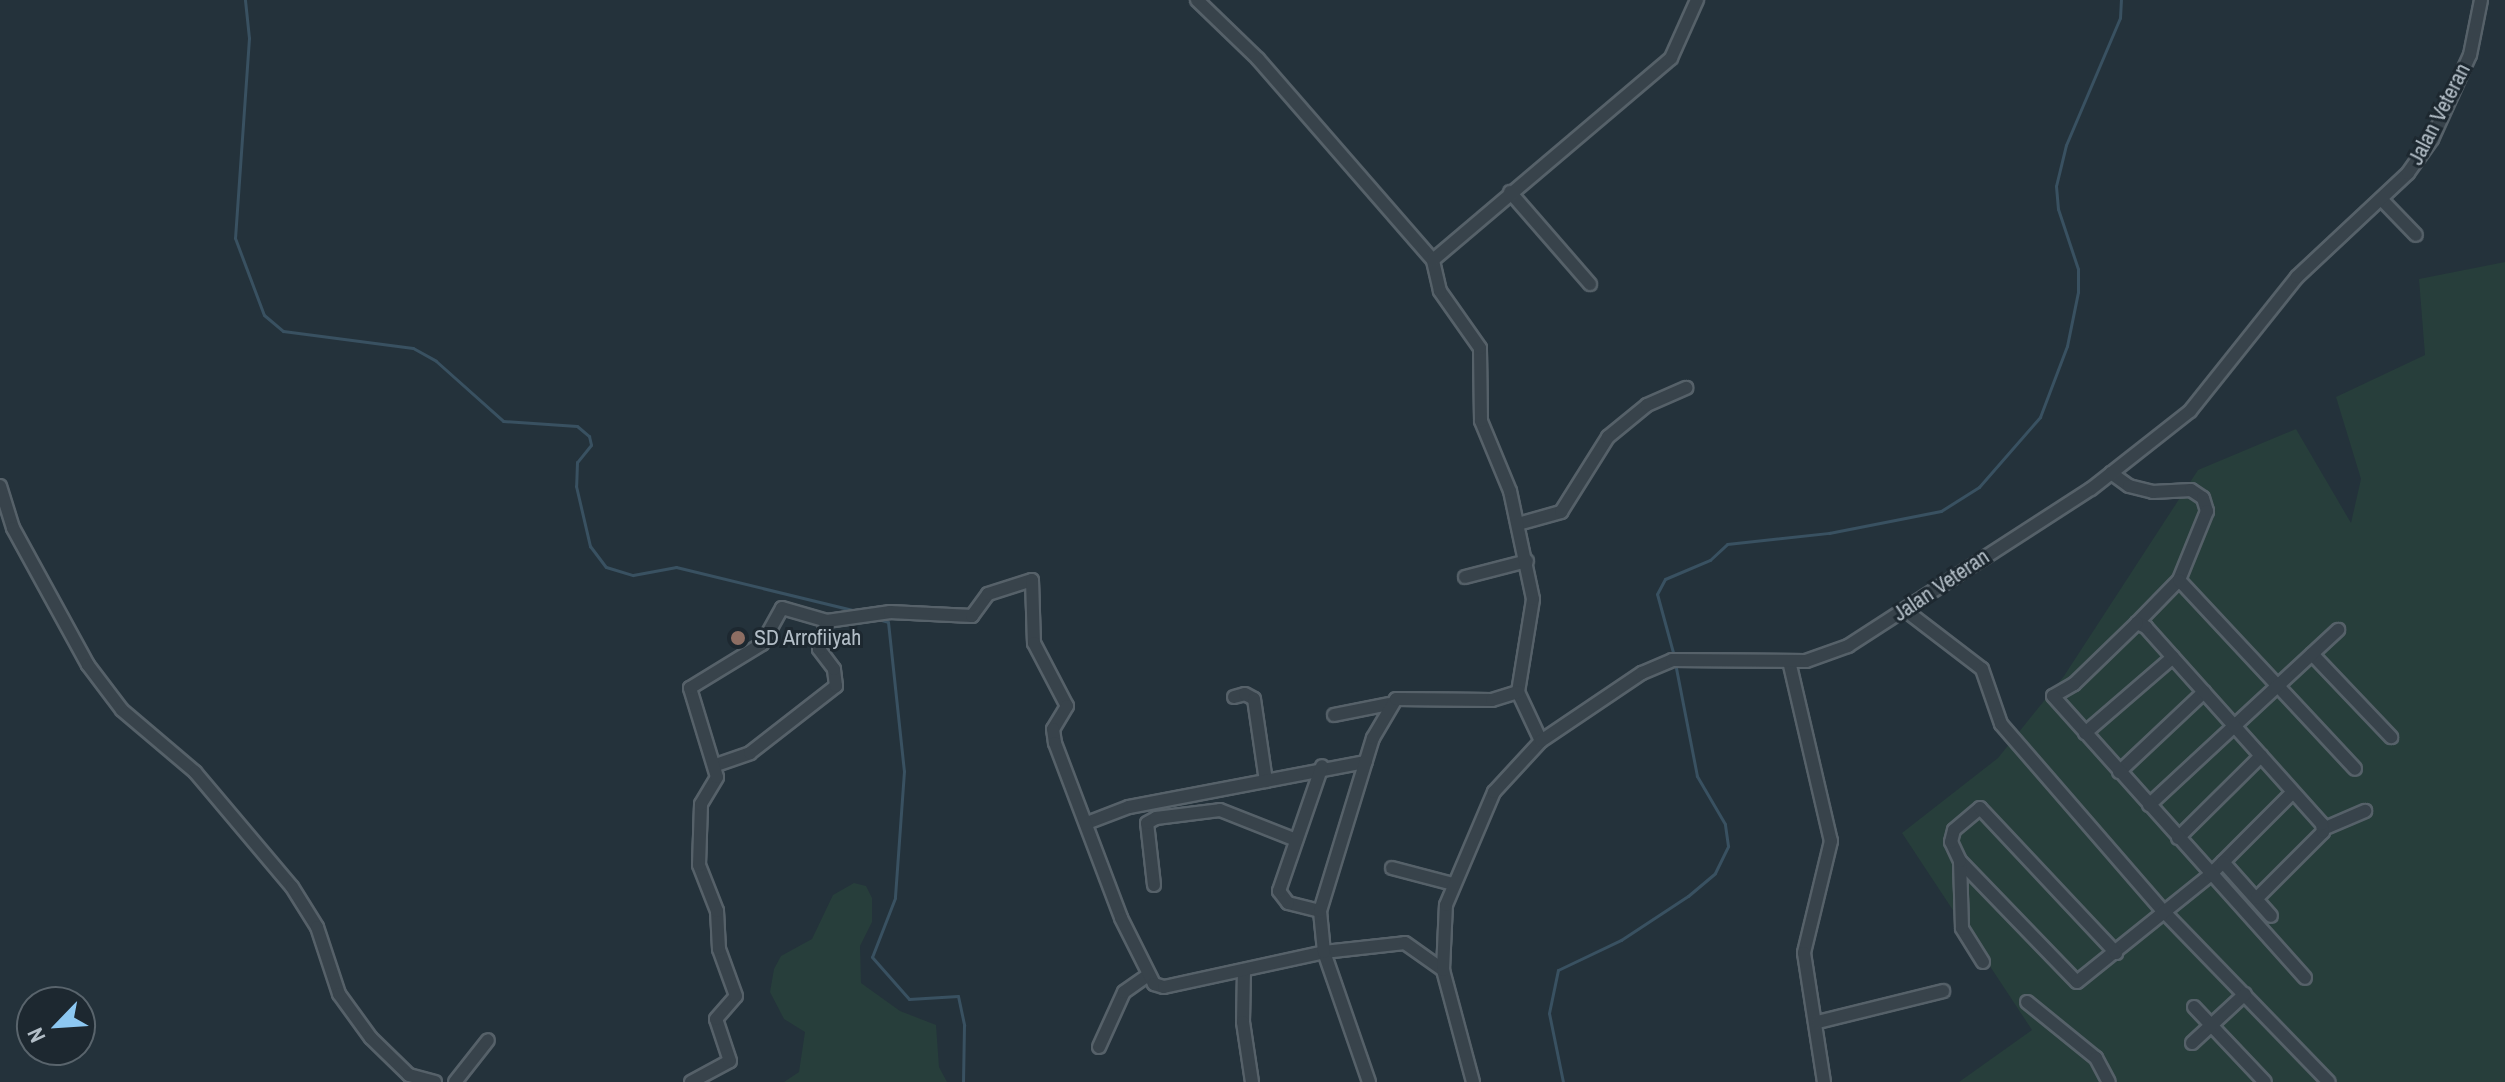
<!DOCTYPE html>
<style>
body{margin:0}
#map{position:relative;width:2505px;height:1082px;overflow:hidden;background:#24323b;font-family:"Archivo Narrow",sans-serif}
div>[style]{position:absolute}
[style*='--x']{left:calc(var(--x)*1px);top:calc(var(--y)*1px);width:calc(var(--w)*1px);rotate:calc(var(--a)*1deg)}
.green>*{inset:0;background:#273e3b}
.stream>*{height:3px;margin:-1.5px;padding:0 1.5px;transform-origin:1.5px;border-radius:1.5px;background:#395161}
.roads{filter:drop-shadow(2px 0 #566169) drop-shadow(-2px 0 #566169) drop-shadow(0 2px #566169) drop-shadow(0 -2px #566169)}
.street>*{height:12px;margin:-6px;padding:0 6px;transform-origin:6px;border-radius:6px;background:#38434b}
.dots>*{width:22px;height:22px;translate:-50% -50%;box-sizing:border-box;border:4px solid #1d2830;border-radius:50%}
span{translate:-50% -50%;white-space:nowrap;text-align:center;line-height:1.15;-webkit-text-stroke:6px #1d2830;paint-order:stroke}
.street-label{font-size:22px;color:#b3bec7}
.poi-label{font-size:22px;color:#b3bec7}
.left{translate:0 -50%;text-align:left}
.north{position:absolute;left:16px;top:986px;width:80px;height:80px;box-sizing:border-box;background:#1d2830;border:2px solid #59646c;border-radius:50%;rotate:245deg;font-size:22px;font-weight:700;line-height:32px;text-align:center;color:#b3bec7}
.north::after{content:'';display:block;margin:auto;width:28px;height:36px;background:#8dc8f2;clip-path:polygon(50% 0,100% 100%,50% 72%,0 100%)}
</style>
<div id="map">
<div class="green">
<div style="clip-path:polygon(2505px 262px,2505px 1082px,1959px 1082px,2032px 1030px,1902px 833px,1998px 758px,2064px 676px,2198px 470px,2296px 429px,2351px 523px,2361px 479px,2336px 397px,2425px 355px,2419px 279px)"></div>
<div style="clip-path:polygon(854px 883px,866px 886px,872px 898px,872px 922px,860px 946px,861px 983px,900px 1011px,936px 1025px,939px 1067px,947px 1082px,784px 1082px,799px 1072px,805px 1032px,784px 1019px,770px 992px,774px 969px,781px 956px,812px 939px,833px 895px)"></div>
</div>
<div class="stream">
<div style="--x:245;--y:0;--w:38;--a:84"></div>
<div style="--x:249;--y:38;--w:200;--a:94"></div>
<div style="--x:235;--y:238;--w:82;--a:69.4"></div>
<div style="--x:264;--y:315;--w:25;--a:40"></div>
<div style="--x:283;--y:331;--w:131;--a:7.5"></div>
<div style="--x:413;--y:348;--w:26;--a:29"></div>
<div style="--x:436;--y:361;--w:90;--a:41.8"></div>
<div style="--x:503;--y:421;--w:74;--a:3.9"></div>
<div style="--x:577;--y:426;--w:16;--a:40"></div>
<div style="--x:589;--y:436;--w:9;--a:77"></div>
<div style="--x:591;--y:445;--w:22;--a:129"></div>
<div style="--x:577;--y:462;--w:24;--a:92"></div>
<div style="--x:576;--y:486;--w:62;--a:76.9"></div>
<div style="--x:590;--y:546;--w:26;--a:53"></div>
<div style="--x:606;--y:567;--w:28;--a:17"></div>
<div style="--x:633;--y:575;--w:44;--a:-10.5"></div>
<div style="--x:676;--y:567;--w:189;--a:13.7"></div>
<div style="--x:878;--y:619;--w:10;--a:17"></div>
<div style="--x:888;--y:622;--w:150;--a:83.9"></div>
<div style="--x:904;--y:771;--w:127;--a:94.1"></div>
<div style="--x:895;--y:898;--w:63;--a:111.3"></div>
<div style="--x:872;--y:957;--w:56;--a:48.6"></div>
<div style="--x:909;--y:999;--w:49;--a:-3.5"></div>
<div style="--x:958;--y:996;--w:30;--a:78"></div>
<div style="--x:964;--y:1025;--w:57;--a:91"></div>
<div style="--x:1674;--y:656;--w:64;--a:-105.3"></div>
<div style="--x:1657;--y:594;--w:17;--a:-62"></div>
<div style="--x:1665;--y:579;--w:49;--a:-22.9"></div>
<div style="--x:1710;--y:560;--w:23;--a:-43"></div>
<div style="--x:1727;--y:544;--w:103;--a:-6.2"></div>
<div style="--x:1829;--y:533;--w:114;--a:-11.1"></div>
<div style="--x:1941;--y:511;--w:45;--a:-32.3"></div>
<div style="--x:1979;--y:487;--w:93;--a:-48.9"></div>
<div style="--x:2040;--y:417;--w:76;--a:-69.2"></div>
<div style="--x:2067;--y:346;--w:55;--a:-78.5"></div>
<div style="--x:2078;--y:292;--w:23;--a:-90"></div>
<div style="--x:2078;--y:269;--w:63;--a:-108.4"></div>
<div style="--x:2058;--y:209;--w:23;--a:-95"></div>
<div style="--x:2056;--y:186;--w:42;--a:-76.3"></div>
<div style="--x:2066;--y:145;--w:138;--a:-67"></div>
<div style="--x:2120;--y:18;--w:18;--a:-87"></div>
<div style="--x:1563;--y:1082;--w:70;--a:-101.5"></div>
<div style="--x:1549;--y:1013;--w:44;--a:-78.2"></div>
<div style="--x:1558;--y:970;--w:70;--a:-25.5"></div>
<div style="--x:1621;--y:940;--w:80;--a:-33.3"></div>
<div style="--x:1688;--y:896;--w:35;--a:-40"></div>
<div style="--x:1715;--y:873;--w:30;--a:-64"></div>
<div style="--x:1728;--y:846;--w:22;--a:-98"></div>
<div style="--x:1725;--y:824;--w:56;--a:-120.3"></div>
<div style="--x:1697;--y:776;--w:115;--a:-101"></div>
</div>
<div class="roads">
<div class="street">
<div style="--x:1197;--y:0;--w:85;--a:44"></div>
<div style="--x:1258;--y:59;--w:267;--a:49"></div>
<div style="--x:1510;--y:192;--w:122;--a:49"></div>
<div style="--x:2383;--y:201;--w:47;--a:45.9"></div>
<div style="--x:2111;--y:473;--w:22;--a:36"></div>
<div style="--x:2129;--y:486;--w:25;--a:14"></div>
<div style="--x:2153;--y:492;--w:38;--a:-3"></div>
<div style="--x:2191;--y:490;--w:14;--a:34"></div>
<div style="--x:2203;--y:498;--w:14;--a:73"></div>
<div style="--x:2207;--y:511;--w:74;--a:112.1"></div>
<div style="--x:2179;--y:580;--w:60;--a:134.3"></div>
<div style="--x:0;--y:486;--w:44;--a:72.8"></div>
<div style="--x:13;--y:528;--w:156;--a:61.3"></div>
<div style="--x:88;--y:665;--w:56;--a:52.9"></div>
<div style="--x:122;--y:710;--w:96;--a:40.3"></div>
<div style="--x:195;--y:772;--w:150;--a:49.9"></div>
<div style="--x:292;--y:887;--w:47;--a:58"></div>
<div style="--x:317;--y:927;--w:71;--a:71.8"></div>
<div style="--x:339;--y:994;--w:54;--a:54"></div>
<div style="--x:371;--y:1038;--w:53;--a:44.2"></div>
<div style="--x:409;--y:1075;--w:27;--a:15"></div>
<div style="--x:1518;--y:524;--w:45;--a:-15.6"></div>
<div style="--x:1561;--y:512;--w:89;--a:-57.9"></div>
<div style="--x:1608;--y:437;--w:50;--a:-39.4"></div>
<div style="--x:1647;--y:405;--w:43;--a:-23.6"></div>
<div style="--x:1465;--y:577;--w:64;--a:-14.5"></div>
<div style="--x:2179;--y:580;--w:258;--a:47"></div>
<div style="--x:1905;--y:610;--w:97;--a:37.5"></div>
<div style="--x:1982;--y:669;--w:58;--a:70.9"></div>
<div style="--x:2001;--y:724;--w:250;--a:49.1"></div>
<div style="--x:2165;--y:913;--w:235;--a:45.9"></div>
<div style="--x:2312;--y:654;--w:115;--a:46.4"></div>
<div style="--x:1789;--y:661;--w:185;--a:76.9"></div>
<div style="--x:1831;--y:841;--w:115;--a:103.6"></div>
<div style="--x:1804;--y:953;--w:131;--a:81.2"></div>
<div style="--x:1234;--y:697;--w:11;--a:-15"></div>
<div style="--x:1245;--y:694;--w:10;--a:29"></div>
<div style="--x:1254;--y:699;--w:83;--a:81.7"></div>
<div style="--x:1334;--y:715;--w:56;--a:-11.3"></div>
<div style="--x:2085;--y:733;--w:116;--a:-40.8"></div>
<div style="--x:1541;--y:741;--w:54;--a:-115.1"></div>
<div style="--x:1518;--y:692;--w:94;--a:-80.8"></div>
<div style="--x:1533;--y:599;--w:110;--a:-102"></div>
<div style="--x:1510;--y:491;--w:76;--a:-112.5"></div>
<div style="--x:1481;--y:421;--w:73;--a:-90.8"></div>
<div style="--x:1480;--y:348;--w:70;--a:-125.1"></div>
<div style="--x:1440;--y:291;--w:32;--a:-103"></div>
<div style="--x:1433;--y:260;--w:312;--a:-40.3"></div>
<div style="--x:1671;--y:58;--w:64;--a:-65.9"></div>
<div style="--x:716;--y:765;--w:36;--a:-19"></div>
<div style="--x:750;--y:753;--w:109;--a:-37.9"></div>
<div style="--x:836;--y:686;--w:17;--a:-97"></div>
<div style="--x:834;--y:669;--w:25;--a:-127"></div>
<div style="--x:819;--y:649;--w:29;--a:-74"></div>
<div style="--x:2119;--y:772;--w:117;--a:-43.3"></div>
<div style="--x:2149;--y:805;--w:258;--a:-42.8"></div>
<div style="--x:1087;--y:823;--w:45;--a:-20.9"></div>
<div style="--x:1129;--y:807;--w:241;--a:-10.8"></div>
<div style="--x:2323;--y:829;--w:46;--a:-23.2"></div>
<div style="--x:2178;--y:838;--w:117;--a:-44.7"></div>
<div style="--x:1960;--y:861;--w:168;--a:46"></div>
<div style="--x:2077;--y:982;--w:171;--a:-38.8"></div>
<div style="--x:2210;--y:875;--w:117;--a:-45"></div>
<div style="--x:2223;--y:862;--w:72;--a:48.4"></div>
<div style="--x:1392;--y:868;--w:63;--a:14.7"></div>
<div style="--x:1154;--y:885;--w:62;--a:-96.4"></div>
<div style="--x:1147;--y:823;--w:10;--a:-29"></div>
<div style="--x:1156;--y:818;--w:64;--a:-7.1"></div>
<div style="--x:1220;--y:810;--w:82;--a:21.5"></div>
<div style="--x:2257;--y:898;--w:93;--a:-45"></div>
<div style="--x:2323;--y:832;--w:8;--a:-97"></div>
<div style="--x:2322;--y:824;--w:264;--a:-131.8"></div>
<div style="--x:2146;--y:627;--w:10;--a:-156"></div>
<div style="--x:2137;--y:623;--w:88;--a:135.9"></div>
<div style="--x:2074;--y:684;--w:24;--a:150"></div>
<div style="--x:2053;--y:696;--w:378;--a:48.2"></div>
<div style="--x:1320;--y:911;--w:33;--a:-166"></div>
<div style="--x:1288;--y:903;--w:15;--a:-127"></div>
<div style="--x:1279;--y:891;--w:132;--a:-71"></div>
<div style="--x:1983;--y:962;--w:40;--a:-122"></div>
<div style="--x:1962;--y:928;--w:67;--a:-91.7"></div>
<div style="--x:1960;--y:861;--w:21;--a:-115"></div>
<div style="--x:1951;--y:842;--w:12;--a:-76"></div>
<div style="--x:1954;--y:830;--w:34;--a:-40"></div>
<div style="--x:1980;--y:808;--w:199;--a:46.8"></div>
<div style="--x:1244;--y:970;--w:52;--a:91.1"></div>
<div style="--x:1243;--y:1022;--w:61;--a:81.5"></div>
<div style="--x:2027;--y:1002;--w:89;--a:39.1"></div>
<div style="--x:2096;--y:1058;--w:27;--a:62"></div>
<div style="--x:2194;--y:1007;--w:103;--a:46.6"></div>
<div style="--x:1818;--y:1022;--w:129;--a:-13.9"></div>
<div style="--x:2192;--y:1043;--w:72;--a:-42.8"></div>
<div style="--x:1099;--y:1047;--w:60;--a:-65.6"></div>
<div style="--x:1124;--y:992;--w:28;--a:-35"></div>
<div style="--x:455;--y:1082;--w:53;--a:-51.8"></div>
<div style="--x:691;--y:1082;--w:44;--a:-28.3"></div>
<div style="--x:730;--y:1061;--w:44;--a:-108.4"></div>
<div style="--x:716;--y:1019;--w:30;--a:-49"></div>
<div style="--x:736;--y:996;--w:50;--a:-109.9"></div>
<div style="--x:719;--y:949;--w:38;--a:-93"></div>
<div style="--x:717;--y:911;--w:49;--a:-111.4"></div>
<div style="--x:699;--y:865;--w:61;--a:-88.1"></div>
<div style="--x:701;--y:804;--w:31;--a:-59"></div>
<div style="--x:717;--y:777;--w:93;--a:-106.9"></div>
<div style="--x:690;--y:688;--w:84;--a:-31.4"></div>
<div style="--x:762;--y:644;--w:41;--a:-60.9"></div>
<div style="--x:782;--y:608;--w:47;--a:16.1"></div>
<div style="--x:827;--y:621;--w:64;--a:-8.1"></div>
<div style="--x:890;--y:612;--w:82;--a:2.8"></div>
<div style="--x:972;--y:616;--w:27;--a:-54"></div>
<div style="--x:988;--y:594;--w:46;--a:-17.7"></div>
<div style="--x:1032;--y:580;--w:63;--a:88.2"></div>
<div style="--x:1034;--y:643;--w:71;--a:62.4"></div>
<div style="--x:1067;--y:706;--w:27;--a:121"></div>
<div style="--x:1053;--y:729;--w:14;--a:82"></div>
<div style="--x:1055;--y:743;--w:187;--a:69.3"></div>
<div style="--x:1121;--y:918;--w:74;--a:63.4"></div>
<div style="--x:1154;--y:984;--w:10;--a:17"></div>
<div style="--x:1164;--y:987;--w:164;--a:-12.3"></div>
<div style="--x:1324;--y:952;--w:81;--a:-6.3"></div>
<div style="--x:1405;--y:943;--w:47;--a:35.4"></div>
<div style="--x:1369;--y:1082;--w:138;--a:-109.1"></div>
<div style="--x:1324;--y:952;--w:41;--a:-95.6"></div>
<div style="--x:1320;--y:911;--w:181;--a:-73"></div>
<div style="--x:1373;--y:738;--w:45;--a:-59.5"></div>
<div style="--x:1396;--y:699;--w:96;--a:0.6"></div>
<div style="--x:1492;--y:700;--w:27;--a:-17"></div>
<div style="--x:1473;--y:1082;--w:116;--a:-105"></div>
<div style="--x:1443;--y:970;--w:65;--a:-87.4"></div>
<div style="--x:1446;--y:905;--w:123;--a:-67"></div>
<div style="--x:1494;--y:792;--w:69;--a:-47.3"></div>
<div style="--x:1541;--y:741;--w:122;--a:-34"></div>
<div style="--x:1642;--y:673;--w:33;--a:-23"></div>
<div style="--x:1672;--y:660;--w:134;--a:0.4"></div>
<div style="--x:1806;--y:661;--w:45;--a:-19.7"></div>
<div style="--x:1848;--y:646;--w:289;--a:-32.9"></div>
<div style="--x:2091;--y:489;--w:126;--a:-38.2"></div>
<div style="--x:2190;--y:411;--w:171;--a:-51.4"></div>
<div style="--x:2297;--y:277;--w:152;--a:-43.1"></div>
<div style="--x:2408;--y:173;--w:42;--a:-54.8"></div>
<div style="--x:2432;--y:139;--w:92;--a:-65.7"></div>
<div style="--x:2470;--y:55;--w:56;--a:-78.7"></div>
</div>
</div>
<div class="dots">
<div style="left:738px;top:638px;background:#8d6e63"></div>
</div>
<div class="street-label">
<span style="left:2439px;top:114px;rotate:-63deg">Jalan Veteran</span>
<span style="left:1941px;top:585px;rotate:-34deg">Jalan Veteran</span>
</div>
<div class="poi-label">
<span class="left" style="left:754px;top:638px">SD Arrofiiyah</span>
</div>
<div class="north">N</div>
</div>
